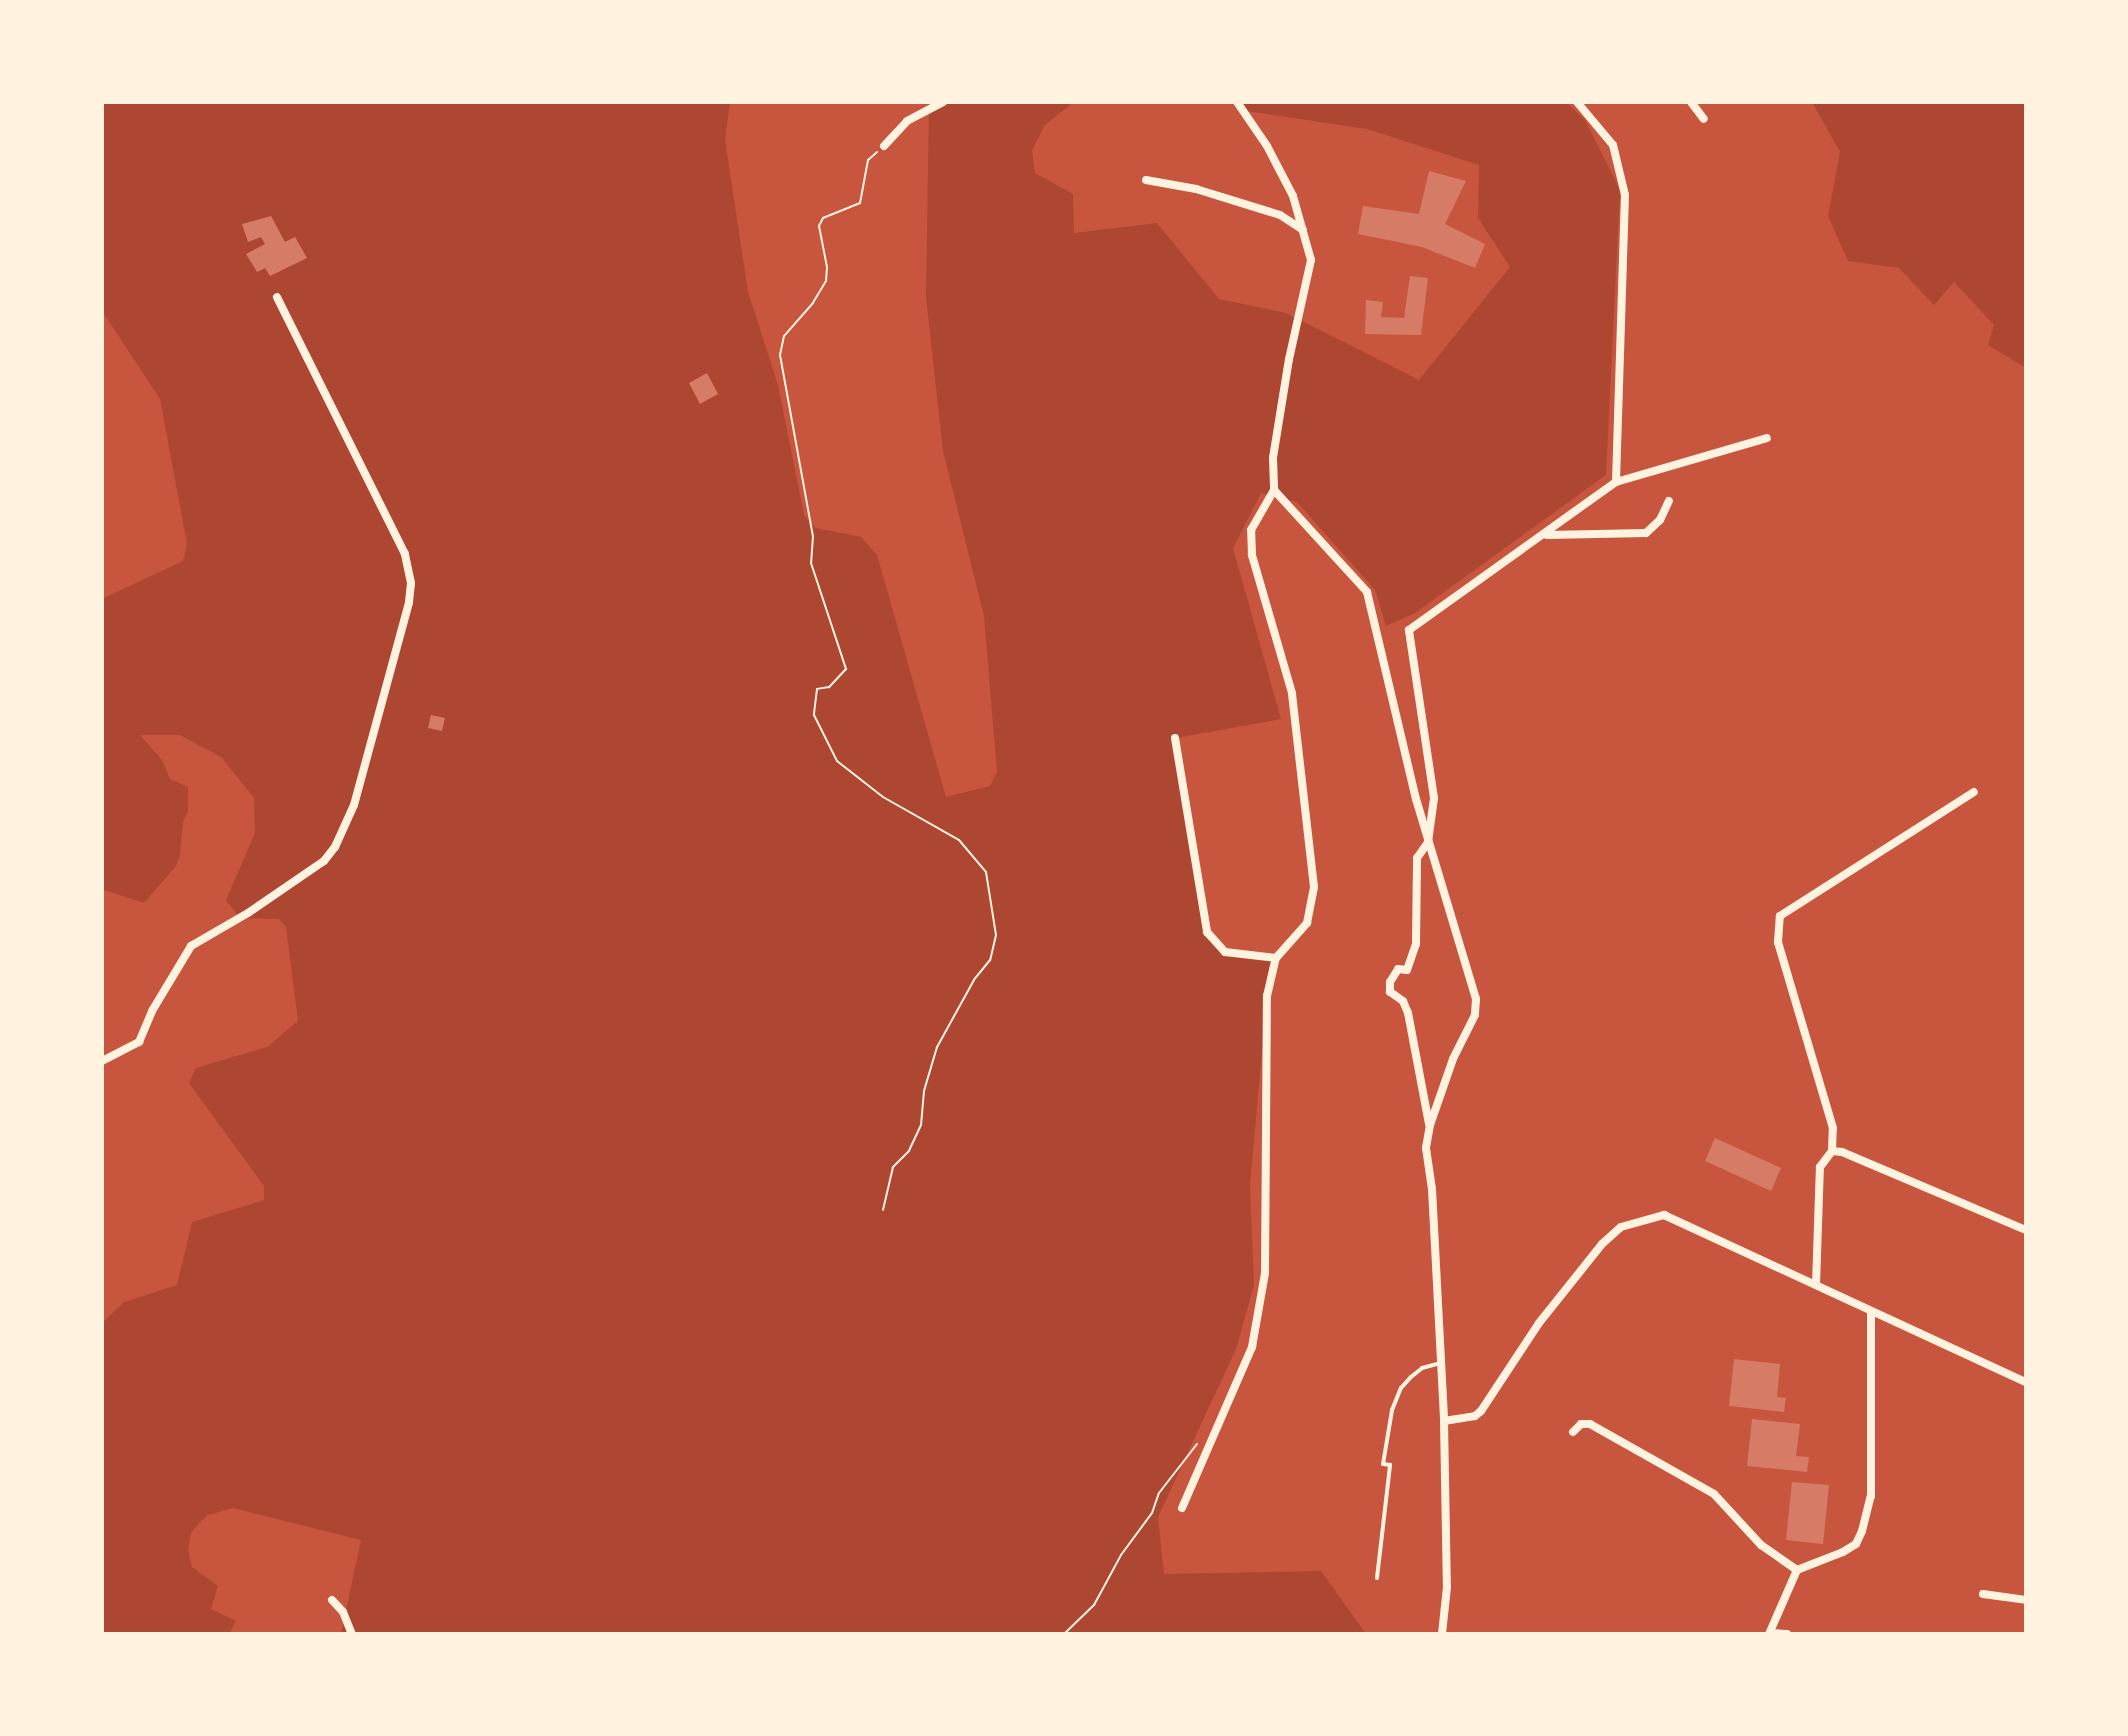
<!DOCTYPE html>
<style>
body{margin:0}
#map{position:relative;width:2128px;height:1736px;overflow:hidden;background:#c8553d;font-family:Cabin,sans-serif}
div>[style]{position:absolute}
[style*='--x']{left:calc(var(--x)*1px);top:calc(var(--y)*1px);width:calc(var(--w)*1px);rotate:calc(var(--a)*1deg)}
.green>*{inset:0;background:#ae4732}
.building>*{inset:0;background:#d67c66}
.path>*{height:2px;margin:-1px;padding:0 1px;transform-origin:1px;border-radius:1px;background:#fff3e0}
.service>*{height:4px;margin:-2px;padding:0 2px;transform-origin:2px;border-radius:2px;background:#fff3e0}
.minor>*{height:8px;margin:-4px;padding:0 4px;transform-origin:4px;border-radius:4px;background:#fff3e0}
span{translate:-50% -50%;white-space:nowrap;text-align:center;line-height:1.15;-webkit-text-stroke:8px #fff3e0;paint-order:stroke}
.frame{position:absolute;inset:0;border:104px solid #fff3e0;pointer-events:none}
</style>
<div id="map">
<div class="green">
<div style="clip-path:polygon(102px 102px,730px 102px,725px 140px,748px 292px,778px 385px,804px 515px,816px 528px,861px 537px,877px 555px,946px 797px,990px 786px,997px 772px,984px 616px,943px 451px,926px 297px,929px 102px,1074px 102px,1045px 125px,1032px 150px,1035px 173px,1073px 194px,1074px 233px,1157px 223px,1219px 299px,1286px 313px,1419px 380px,1510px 267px,1478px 218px,1479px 165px,1367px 129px,1247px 111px,1243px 102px,1566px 102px,1585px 120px,1620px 190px,1606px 475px,1415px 613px,1386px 626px,1375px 590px,1297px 502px,1261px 493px,1233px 548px,1281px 719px,1176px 738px,1207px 932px,1226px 952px,1276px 958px,1267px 996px,1250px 1185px,1254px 1285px,1236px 1349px,1158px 1517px,1164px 1574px,1321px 1571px,1366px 1634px,341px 1634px,361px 1540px,233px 1508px,208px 1515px,199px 1523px,191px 1533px,188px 1550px,192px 1567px,218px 1586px,211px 1609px,236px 1621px,229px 1634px,102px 1634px,102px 1323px,124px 1302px,177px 1285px,192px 1222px,264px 1200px,264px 1186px,189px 1083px,196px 1068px,267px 1047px,298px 1021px,286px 927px,279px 919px,240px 918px,226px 900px,255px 833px,254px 798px,221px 757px,180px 735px,140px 735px,162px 760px,170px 779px,188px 787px,188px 811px,183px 822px,180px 855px,176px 866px,144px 903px,104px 890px,102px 895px,102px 599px,183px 561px,187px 544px,160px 399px,102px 311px)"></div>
<div style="clip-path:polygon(1812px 102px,2026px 102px,2026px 368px,1988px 345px,1994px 325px,1954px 282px,1934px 305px,1899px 268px,1848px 261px,1828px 216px,1840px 152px)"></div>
</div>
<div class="building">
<div style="clip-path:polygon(1429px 171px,1466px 181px,1445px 224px,1485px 244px,1475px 268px,1422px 247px,1358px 234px,1363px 206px,1419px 214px)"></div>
<div style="clip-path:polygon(271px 216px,285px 242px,295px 237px,307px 258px,270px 276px,265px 268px,257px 272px,246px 254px,265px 244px,261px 237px,248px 242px,242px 224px)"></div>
<div style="clip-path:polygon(1410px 276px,1428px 278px,1421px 335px,1365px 334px,1366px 300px,1383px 302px,1381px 317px,1404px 318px)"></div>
<div style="clip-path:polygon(707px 373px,718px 394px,700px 404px,689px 383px)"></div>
<div style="clip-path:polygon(431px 715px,445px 718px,442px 731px,428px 728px)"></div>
<div style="clip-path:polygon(1715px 1138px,1781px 1168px,1771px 1191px,1705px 1161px)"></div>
<div style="clip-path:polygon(1734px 1359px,1780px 1364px,1777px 1397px,1786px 1398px,1784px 1412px,1729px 1406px)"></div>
<div style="clip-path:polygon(1752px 1419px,1800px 1424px,1796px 1456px,1809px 1457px,1807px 1472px,1747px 1466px)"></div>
<div style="clip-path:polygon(1792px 1482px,1829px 1485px,1823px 1544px,1786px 1540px)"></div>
</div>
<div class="path">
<div style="--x:877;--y:152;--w:12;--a:138"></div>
<div style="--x:868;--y:160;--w:44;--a:100.5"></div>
<div style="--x:860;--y:203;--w:40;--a:158"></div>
<div style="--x:823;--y:218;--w:9;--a:117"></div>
<div style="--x:819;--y:226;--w:42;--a:79"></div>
<div style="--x:827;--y:267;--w:14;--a:94"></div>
<div style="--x:826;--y:281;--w:26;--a:121"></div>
<div style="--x:813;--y:303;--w:44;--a:131.3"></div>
<div style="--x:784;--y:336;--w:19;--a:102"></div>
<div style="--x:780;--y:355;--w:184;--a:79.7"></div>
<div style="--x:813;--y:536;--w:27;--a:94"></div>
<div style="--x:811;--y:563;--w:112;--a:71.7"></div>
<div style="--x:846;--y:669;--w:25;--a:133"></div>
<div style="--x:829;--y:687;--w:12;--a:171"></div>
<div style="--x:817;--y:689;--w:26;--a:97"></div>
<div style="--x:814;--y:715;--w:51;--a:63.4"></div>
<div style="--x:837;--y:761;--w:58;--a:38"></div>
<div style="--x:883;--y:797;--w:87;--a:29.5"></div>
<div style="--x:959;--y:840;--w:42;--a:49.8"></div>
<div style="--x:986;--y:872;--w:64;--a:81"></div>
<div style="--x:996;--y:935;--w:26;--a:103"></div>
<div style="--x:990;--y:960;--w:26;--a:129"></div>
<div style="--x:974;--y:980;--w:77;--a:118.9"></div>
<div style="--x:937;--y:1047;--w:46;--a:106.5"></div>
<div style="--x:924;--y:1091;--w:34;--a:95"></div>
<div style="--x:921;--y:1125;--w:29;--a:115"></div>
<div style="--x:909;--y:1151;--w:23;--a:135"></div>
<div style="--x:893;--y:1167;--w:44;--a:103.1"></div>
<div style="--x:1064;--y:1634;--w:42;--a:-44"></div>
<div style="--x:1094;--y:1605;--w:57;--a:-61.6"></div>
<div style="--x:1121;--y:1555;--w:52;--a:-53.6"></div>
<div style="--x:1152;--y:1513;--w:21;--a:-71"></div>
<div style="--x:1159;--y:1493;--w:62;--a:-52.2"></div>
</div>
<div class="service">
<div style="--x:1377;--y:1578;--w:114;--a:-83.4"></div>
<div style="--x:1390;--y:1465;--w:7;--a:-172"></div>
<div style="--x:1383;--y:1464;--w:55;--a:-80.5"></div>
<div style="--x:1392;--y:1410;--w:24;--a:-68"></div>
<div style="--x:1401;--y:1388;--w:15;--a:-48"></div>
<div style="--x:1411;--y:1377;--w:14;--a:-39"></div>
<div style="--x:1422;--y:1368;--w:20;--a:-15"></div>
</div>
<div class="minor">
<div style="--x:1237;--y:102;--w:53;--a:55.7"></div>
<div style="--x:1267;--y:146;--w:56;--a:62.5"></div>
<div style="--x:1293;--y:196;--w:66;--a:74.3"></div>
<div style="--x:1311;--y:260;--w:101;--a:102.5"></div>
<div style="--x:1289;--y:359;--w:100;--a:99.2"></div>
<div style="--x:1273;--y:458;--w:32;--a:88"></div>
<div style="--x:1274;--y:490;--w:138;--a:47.6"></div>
<div style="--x:1367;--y:592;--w:213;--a:76.7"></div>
<div style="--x:1416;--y:799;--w:209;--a:73.3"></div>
<div style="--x:1476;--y:999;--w:16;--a:94"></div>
<div style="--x:1475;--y:1015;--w:49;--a:116.6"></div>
<div style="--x:1453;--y:1059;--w:70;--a:109.2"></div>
<div style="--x:1430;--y:1125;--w:23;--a:100"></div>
<div style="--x:1426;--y:1148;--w:41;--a:81.7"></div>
<div style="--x:1432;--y:1189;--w:232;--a:87"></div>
<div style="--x:1444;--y:1421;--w:166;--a:89"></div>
<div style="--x:1447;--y:1587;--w:47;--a:96.1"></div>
<div style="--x:1577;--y:102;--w:56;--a:50.1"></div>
<div style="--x:1613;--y:145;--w:51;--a:76.5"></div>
<div style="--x:1625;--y:195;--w:287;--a:91.8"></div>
<div style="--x:1691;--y:102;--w:21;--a:53"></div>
<div style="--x:884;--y:146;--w:34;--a:-47"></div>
<div style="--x:907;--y:121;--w:41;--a:-27.8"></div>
<div style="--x:1146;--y:180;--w:51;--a:10.2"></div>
<div style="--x:1196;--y:189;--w:88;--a:17.2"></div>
<div style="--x:1280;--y:215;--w:27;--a:33"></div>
<div style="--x:1547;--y:535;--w:99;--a:-1.2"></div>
<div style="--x:1646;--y:533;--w:19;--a:-43"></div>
<div style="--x:1660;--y:520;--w:21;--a:-65"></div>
<div style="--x:1175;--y:738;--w:197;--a:80.6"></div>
<div style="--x:1207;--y:932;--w:27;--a:48"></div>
<div style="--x:1225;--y:952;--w:51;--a:6.7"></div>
<div style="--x:102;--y:1061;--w:42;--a:-27.2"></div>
<div style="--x:139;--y:1042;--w:34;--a:-67"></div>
<div style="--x:152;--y:1011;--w:76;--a:-59"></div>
<div style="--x:191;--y:946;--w:66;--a:-30.1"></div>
<div style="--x:248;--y:913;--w:92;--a:-34.4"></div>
<div style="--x:324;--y:861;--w:18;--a:-52"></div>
<div style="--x:335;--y:847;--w:46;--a:-65.7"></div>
<div style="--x:354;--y:805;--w:210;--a:-74.8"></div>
<div style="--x:409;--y:602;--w:19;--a:-84"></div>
<div style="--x:411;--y:583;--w:30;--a:-102"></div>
<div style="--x:405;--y:554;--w:287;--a:-116.5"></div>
<div style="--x:1429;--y:1124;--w:113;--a:-100.7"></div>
<div style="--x:1408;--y:1013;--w:13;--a:-113"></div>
<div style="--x:1403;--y:1001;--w:16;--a:-145"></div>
<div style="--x:1390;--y:992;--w:10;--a:-90"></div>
<div style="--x:1390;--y:982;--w:15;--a:-58"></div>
<div style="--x:1398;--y:969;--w:9;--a:6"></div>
<div style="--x:1407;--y:970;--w:28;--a:-71"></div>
<div style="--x:1416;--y:944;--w:86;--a:-89.3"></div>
<div style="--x:1417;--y:858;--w:19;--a:-55"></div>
<div style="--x:1428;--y:842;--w:44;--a:-82.2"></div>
<div style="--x:1434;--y:798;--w:170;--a:-98.5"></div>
<div style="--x:1409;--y:630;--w:254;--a:-35.6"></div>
<div style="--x:1616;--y:482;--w:157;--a:-16.2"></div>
<div style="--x:1832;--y:1151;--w:10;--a:6"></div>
<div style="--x:1842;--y:1152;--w:200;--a:23"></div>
<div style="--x:1816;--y:1285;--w:118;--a:-88.1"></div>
<div style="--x:1820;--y:1167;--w:20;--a:-53"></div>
<div style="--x:1832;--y:1151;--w:23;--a:-88"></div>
<div style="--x:1833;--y:1128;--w:194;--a:-106.5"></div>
<div style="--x:1778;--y:942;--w:26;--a:-86"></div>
<div style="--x:1780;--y:916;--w:230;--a:-32.6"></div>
<div style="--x:1444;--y:1421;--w:31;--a:-9"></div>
<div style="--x:1475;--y:1416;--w:8;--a:-40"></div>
<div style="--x:1481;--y:1411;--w:105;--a:-56.6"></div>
<div style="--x:1539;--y:1323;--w:101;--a:-51.4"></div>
<div style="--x:1602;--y:1244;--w:25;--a:-42"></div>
<div style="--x:1621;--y:1227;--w:45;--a:-15.6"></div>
<div style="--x:1664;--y:1215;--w:399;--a:24.8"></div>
<div style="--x:1573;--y:1432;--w:11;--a:-45"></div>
<div style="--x:1581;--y:1424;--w:9;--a:0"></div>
<div style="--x:1590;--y:1424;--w:142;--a:29.4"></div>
<div style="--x:1714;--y:1494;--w:69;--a:47.3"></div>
<div style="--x:1761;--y:1545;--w:44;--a:34.8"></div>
<div style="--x:1182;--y:1508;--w:176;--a:-66.5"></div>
<div style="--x:1252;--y:1347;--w:75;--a:-80"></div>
<div style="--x:1265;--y:1273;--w:277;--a:-89.6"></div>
<div style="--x:1267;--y:996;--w:39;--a:-77"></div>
<div style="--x:1276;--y:958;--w:47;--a:-48.5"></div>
<div style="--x:1307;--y:923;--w:37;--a:-79"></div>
<div style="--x:1314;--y:887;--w:195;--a:-96.5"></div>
<div style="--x:1292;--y:693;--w:144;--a:-106.2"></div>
<div style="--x:1252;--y:555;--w:25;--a:-92"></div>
<div style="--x:1251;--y:530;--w:46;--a:-60.1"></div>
<div style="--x:1983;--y:1594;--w:43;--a:7.9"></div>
<div style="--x:332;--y:1600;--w:16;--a:47"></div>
<div style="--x:343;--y:1612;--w:24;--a:68"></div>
<div style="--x:1770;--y:1633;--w:17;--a:3"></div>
<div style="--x:1769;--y:1634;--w:70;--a:-66.4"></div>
<div style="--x:1797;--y:1570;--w:49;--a:-21.4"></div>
<div style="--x:1843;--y:1552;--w:15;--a:-32"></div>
<div style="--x:1856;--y:1544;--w:14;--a:-65"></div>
<div style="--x:1862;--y:1531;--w:36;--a:-76"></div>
<div style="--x:1871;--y:1496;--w:183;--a:-90"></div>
</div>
<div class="frame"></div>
</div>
